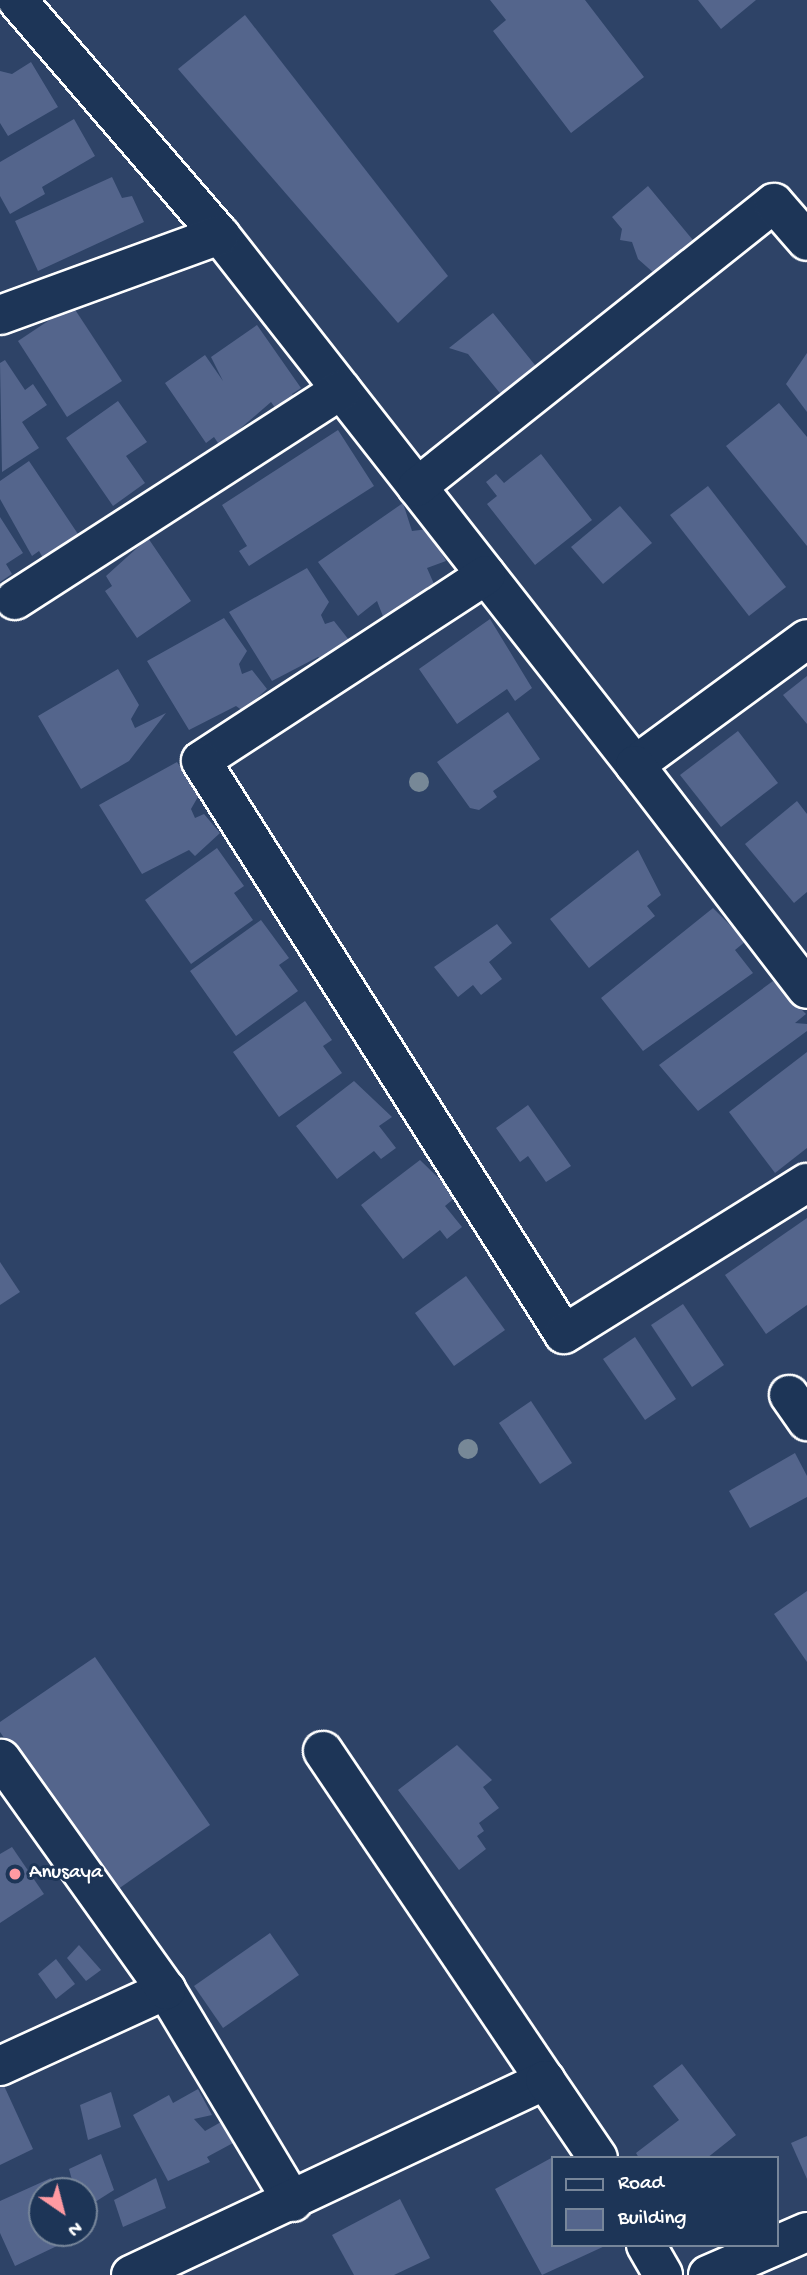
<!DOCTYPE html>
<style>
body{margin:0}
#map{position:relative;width:807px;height:2275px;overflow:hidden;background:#2e4367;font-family:"Gochi Hand",sans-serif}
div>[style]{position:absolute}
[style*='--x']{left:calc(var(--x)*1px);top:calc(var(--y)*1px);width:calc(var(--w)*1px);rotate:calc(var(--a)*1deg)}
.building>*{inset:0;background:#54658c}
.roads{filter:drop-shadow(2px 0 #fff) drop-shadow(-2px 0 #fff) drop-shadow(0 2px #fff) drop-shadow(0 -2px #fff)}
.minor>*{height:38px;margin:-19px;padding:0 19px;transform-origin:19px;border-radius:19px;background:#1d3557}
.trees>*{width:20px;height:20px;margin:-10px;border-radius:50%;background:#778897}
.dots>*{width:19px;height:19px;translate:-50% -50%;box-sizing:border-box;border:4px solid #1d3557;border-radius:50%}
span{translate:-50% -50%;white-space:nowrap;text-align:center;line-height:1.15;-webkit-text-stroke:6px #1d3557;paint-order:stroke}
.poi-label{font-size:21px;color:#fff}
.left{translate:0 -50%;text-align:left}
.legend{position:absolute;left:551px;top:2156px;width:228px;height:91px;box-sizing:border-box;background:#1d3557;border:2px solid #77869a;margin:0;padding:9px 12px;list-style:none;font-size:21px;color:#fff}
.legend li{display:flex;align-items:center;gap:14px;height:35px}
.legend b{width:35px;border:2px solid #77869a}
.north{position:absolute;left:28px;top:2177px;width:70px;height:70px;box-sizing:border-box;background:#1d3557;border:2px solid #77869a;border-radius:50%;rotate:145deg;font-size:19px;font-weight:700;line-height:28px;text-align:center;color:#fff}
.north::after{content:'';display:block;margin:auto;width:24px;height:32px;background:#ff9aa2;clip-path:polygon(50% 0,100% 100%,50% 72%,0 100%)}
</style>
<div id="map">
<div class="building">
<div style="clip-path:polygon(490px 0,585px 0,644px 77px,571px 133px,493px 31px,506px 20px)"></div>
<div style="clip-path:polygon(698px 0,756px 0,721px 29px)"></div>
<div style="clip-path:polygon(245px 15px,448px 276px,398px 323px,178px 69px)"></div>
<div style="clip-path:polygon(31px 62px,58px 107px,8px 136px,0 123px,0 71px,12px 74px)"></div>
<div style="clip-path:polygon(74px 119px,95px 156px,42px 187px,45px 194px,10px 214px,0 196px,0 162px)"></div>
<div style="clip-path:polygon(112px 177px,122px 198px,132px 196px,144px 222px,38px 271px,15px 221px)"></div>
<div style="clip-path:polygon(648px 186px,702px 251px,664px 282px,638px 259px,632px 242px,620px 240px,622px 229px,612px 217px)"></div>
<div style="clip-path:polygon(72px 305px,122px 381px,67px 417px,18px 341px)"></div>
<div style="clip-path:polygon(493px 313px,543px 375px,508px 403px,468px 354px,449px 348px)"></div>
<div style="clip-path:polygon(257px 325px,301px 388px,292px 394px,296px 399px,278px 412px,271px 402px,220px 446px,214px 437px,206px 443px,165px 383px,205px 355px,223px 381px,211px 357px)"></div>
<div style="clip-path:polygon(807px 353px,807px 412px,786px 384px)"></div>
<div style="clip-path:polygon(5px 360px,25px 390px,33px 384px,47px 405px,22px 422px,39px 448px,2px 472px,0 363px)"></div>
<div style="clip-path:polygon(118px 401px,147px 442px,126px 456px,145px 483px,113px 506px,66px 438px)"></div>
<div style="clip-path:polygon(779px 403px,807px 437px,807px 546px,726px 446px)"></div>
<div style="clip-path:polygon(338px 430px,374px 486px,249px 566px,239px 551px,247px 546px,222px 505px)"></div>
<div style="clip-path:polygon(541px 454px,592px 520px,535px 565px,487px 504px,497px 496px,486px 482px,496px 474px,504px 483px)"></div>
<div style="clip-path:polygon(29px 461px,78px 534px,43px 558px,39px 551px,32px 556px,0 499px,0 481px)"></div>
<div style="clip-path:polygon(708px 486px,786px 587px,749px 616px,670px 515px)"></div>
<div style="clip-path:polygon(403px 503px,412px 531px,428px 529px,446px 561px,427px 568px,438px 593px,386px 624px,377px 601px,358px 616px,318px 562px)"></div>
<div style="clip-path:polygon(620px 506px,652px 543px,603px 584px,571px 547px)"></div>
<div style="clip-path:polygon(0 517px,23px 553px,6px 564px,12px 574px,0 582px)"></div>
<div style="clip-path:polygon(148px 538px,191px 601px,137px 638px,105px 591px,112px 586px,106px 576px)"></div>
<div style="clip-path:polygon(307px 568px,329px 602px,321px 615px,325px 624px,334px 621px,349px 640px,326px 662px,318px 657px,272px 681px,229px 612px)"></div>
<div style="clip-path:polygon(224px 618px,247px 651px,239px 664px,242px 674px,252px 670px,267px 689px,243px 711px,236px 706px,189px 730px,147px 661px)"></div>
<div style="clip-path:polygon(490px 619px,532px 688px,515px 701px,507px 689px,457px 724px,419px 669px)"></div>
<div style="clip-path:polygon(118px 669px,139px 705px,131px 719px,135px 728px,166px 713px,129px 761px,81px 789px,38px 716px)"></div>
<div style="clip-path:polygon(807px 676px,807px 724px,783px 695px)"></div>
<div style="clip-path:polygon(508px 712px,540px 759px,493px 791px,497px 797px,479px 810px,470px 808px,437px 762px)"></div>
<div style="clip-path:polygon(738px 731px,778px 783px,721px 827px,680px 775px)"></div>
<div style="clip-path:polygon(177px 762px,199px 795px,191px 809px,195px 818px,204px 814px,220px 833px,195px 856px,189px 850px,142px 874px,99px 805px)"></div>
<div style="clip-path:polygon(797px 801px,807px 814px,807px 892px,794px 903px,745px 844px)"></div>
<div style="clip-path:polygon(217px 848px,244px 886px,234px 893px,253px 920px,191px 964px,145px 900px)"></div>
<div style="clip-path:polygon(638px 850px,661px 895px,647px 906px,655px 916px,589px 968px,550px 919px)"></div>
<div style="clip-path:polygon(713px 908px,746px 941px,735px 950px,753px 973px,643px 1051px,601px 998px)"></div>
<div style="clip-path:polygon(261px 920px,289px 958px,279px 965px,298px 991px,236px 1036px,190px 971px)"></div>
<div style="clip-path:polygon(497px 924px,512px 943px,489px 962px,502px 979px,481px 995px,473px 985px,458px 997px,434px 967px)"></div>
<div style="clip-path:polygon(773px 981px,806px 1014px,795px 1023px,807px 1024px,807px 1031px,698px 1111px,659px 1065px)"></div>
<div style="clip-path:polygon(305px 1001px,332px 1040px,323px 1046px,342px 1073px,279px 1117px,233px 1052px)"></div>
<div style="clip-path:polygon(807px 1052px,807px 1148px,775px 1173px,729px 1112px)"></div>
<div style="clip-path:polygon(354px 1081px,392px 1117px,379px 1126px,396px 1148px,381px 1159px,374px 1151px,337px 1179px,296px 1126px)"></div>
<div style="clip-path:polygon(528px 1105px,571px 1166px,546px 1182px,528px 1156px,520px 1162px,496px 1128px)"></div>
<div style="clip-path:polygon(420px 1160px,457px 1196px,445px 1206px,462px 1227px,447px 1239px,440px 1230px,403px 1259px,361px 1205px)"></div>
<div style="clip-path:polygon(807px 1218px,807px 1305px,766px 1334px,725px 1275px)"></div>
<div style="clip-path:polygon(0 1262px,20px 1292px,0 1305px)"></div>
<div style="clip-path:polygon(466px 1276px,505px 1330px,454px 1366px,415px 1313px)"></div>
<div style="clip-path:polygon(683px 1304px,724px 1365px,692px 1387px,651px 1325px)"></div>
<div style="clip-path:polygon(635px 1337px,676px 1399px,645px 1420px,603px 1359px)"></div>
<div style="clip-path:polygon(531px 1401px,572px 1463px,540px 1484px,499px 1423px)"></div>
<div style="clip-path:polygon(795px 1453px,807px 1476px,807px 1497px,750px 1528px,729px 1491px)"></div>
<div style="clip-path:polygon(807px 1591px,807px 1662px,774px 1614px)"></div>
<div style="clip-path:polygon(95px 1657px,210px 1825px,111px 1894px,0 1732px,0 1722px)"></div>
<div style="clip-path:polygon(457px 1745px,492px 1780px,483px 1787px,499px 1808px,479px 1823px,484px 1831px,477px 1836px,486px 1849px,459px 1870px,398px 1790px)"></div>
<div style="clip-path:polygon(12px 1847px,44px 1894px,0 1923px,0 1854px)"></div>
<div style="clip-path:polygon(270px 1933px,299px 1975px,223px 2028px,194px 1986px)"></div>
<div style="clip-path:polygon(79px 1945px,101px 1970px,86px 1981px,67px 1958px)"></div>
<div style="clip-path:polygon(56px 1959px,75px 1984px,56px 1999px,38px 1974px)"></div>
<div style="clip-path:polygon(682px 2064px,736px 2135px,707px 2158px,639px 2158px,636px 2153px,679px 2120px,653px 2086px)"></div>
<div style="clip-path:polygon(0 2077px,33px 2149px,0 2165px)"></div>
<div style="clip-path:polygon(198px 2089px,212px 2115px,194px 2119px,205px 2131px,221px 2122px,233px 2143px,207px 2157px,210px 2162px,168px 2181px,133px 2115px,169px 2095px,173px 2103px)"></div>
<div style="clip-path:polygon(111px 2092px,121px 2127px,88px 2140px,80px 2105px)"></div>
<div style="clip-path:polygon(807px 2136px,807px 2179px,791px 2143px)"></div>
<div style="clip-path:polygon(101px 2154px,114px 2190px,84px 2209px,84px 2191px,75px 2191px,69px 2169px)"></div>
<div style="clip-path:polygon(553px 2157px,553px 2245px,607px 2245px,542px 2275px,495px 2189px)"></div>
<div style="clip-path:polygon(51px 2178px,57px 2191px,42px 2191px,42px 2233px,78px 2236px,15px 2266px,0 2233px,0 2201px)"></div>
<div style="clip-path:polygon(156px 2178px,166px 2208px,123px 2227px,114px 2200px)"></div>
<div style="clip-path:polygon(400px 2199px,430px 2258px,394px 2275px,354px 2275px,332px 2235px)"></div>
</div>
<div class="roads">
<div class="minor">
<div style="--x:17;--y:0;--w:311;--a:49.2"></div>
<div style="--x:220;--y:235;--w:673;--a:51.94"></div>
<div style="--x:635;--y:765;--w:213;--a:-36.2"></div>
<div style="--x:0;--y:315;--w:234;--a:-20"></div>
<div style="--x:417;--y:487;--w:456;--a:-38.5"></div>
<div style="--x:774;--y:203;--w:50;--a:49"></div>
<div style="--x:486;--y:575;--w:340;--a:146.9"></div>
<div style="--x:201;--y:761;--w:678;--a:57.65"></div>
<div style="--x:564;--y:1334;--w:286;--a:-31.9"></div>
<div style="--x:15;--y:600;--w:388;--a:-32.8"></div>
<div style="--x:635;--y:765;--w:282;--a:52.5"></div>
<div style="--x:789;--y:1395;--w:32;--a:55"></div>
<div style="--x:323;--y:1751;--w:397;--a:56"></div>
<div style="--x:166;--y:1990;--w:247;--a:59.1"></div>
<div style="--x:0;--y:2066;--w:183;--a:-24.6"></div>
<div style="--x:166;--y:1990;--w:284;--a:-125.5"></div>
<div style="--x:646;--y:2245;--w:34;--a:60"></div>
<div style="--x:131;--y:2275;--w:458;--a:-25.2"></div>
<div style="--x:545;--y:2080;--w:94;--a:55.8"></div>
<div style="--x:708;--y:2275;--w:108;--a:-23.5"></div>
</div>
</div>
<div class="trees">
<div style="left:419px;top:782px"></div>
<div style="left:468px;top:1449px"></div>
</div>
<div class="dots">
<div style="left:15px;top:1874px;background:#ff9aa2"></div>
</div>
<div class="poi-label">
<span class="left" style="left:29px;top:1874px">Anusaya</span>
</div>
<ul class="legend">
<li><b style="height:9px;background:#1d3557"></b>Road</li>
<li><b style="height:19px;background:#54658c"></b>Building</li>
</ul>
<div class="north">N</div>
</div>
